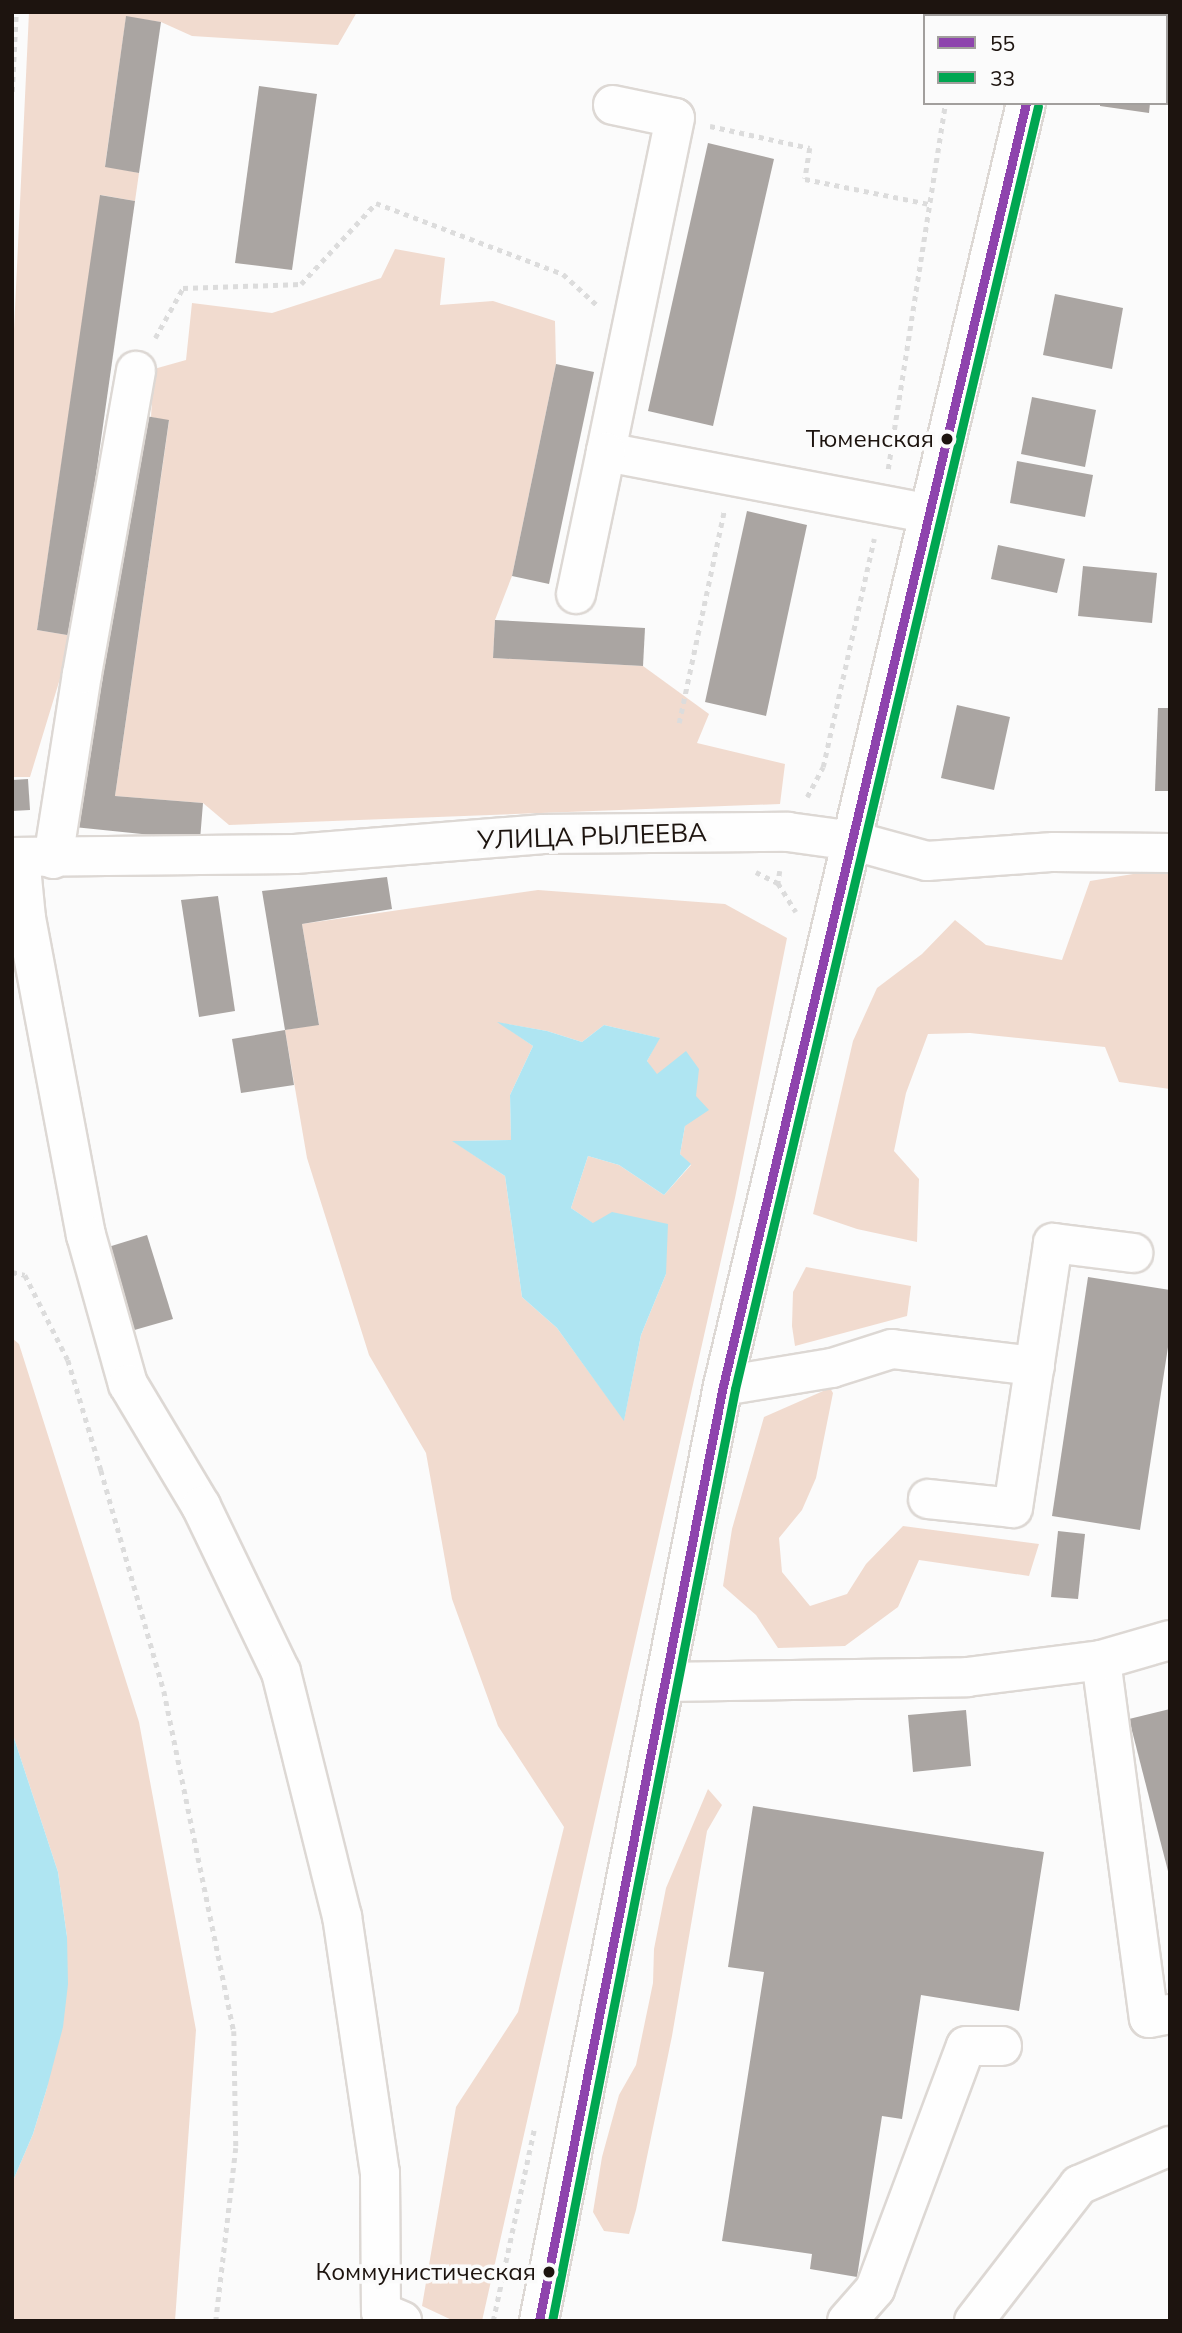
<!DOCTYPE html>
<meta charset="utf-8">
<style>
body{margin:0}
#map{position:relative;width:1182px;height:2333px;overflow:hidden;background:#fbfbfb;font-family:Mulish,sans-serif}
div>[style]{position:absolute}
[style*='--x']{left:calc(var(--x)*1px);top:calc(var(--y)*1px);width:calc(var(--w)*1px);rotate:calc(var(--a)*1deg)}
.green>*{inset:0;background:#f1dbcf}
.water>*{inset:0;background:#afe5f2}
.building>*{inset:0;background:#aaa5a2}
.path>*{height:4.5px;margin-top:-2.25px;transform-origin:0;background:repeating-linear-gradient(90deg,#dcdcdc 0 5px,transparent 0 10px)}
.roads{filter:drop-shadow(2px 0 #ddd8d4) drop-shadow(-2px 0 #ddd8d4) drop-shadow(0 2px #ddd8d4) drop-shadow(0 -2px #ddd8d4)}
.minor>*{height:38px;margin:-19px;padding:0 19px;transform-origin:19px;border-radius:19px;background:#fefefe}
.bus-1>*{height:9px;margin:-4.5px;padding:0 4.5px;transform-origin:4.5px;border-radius:4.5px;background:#8e44ad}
.bus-2>*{height:9px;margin:-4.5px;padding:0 4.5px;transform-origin:4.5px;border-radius:4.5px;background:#00a651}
.dots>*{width:19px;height:19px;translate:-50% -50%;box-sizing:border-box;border:4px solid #fbfbfb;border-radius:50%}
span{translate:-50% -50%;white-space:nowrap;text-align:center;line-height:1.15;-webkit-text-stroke:7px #fbfbfb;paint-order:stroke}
.bus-label{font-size:24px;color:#1d140f}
.right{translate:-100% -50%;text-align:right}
.street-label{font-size:26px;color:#1d140f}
.frame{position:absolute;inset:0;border:14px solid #1d140f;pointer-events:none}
.legend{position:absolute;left:923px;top:14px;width:245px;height:91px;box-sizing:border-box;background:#fbfbfb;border:2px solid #a29f9d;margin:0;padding:9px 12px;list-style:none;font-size:21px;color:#1d140f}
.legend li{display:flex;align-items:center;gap:14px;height:35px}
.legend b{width:35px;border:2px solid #a29f9d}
</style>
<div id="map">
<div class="green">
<div style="clip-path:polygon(29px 12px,357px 12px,338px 45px,192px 36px,161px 22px,126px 17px,105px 166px,139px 173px,135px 201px,101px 195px,37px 630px,73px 636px,30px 777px,12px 777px,12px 372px)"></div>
<div style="clip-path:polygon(395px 249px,445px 258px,440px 305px,493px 301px,555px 321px,556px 364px,512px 576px,495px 620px,493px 658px,643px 666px,709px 714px,697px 743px,785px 764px,780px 804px,229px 825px,203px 803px,115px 796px,169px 421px,151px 417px,154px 369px,186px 360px,192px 303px,272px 313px,381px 278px)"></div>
<div style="clip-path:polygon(1170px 868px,1170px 1089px,1119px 1082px,1105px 1047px,970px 1033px,928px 1034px,906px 1093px,894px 1151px,919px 1179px,917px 1242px,857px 1229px,813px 1214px,853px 1041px,877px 988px,922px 954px,955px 920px,986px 945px,1062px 960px,1090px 881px)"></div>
<div style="clip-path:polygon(evenodd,538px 890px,725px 904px,787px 938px,735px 1198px,482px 2321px,454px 2321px,422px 2306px,456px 2107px,518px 2012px,564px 1827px,498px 1726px,452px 1599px,426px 1453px,369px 1355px,307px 1158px,285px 1030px,319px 1024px,302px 924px,538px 890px,500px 1023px,547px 1031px,582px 1042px,604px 1025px,659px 1038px,647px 1061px,685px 1126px,680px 1154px,691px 1165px,664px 1195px,619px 1165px,588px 1156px,571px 1208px,666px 1274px,641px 1335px,624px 1420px,557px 1328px,522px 1297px,505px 1176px,453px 1141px,511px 1140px,510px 1095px,533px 1046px,500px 1023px)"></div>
<div style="clip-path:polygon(806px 1267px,911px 1286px,907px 1316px,795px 1346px,792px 1326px,793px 1292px)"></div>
<div style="clip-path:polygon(12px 1338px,19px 1344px,139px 1722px,196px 2030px,175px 2321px,12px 2321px,12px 2183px,33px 2134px,47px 2088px,67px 1937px,58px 1872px,12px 1732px)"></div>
<div style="clip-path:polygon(830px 1388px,833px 1393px,816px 1478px,802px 1510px,779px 1538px,782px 1572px,810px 1606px,847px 1594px,866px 1564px,903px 1526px,1039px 1544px,1029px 1576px,919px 1560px,898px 1607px,845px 1646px,778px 1648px,756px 1615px,723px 1586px,732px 1529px,764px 1417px)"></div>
<div style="clip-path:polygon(708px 1789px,722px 1805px,707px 1831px,672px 2036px,636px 2210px,629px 2234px,604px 2231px,593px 2212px,602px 2157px,619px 2095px,636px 2065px,653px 1983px,654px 1949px,666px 1888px)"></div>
</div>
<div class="water">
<div style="clip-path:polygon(497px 1022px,547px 1031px,582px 1042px,604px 1025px,660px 1038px,647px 1061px,657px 1074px,686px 1051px,699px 1069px,696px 1096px,709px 1110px,685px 1126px,680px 1154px,691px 1164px,664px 1195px,619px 1165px,588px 1156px,571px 1208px,593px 1223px,612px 1212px,668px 1224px,666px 1274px,641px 1335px,624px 1421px,557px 1328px,522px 1297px,505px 1176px,452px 1141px,511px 1140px,510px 1095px,533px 1046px)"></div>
<div style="clip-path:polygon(12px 1732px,58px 1872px,67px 1937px,68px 1984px,63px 2027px,47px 2088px,33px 2134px,12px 2183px)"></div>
</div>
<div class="building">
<div style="clip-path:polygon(126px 16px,161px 22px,139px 173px,105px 167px)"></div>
<div style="clip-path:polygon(259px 86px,317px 94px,292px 270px,235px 263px)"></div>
<div style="clip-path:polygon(1100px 103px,1150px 103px,1149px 113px,1100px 106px)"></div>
<div style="clip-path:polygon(708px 143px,774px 159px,713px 426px,648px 411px)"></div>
<div style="clip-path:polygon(100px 195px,135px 201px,73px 636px,37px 630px)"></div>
<div style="clip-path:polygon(1055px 294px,1123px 308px,1112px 369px,1043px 355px)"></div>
<div style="clip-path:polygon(556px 364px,594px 372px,549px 584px,512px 576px)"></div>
<div style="clip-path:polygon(1032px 397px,1096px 410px,1085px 467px,1021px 454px)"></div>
<div style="clip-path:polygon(134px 414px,169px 420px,115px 796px,203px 803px,200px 840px,74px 827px)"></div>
<div style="clip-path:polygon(1017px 461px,1093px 475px,1085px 517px,1010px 503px)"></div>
<div style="clip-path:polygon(747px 511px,807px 525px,766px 716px,705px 702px)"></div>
<div style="clip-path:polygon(998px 545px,1065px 559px,1057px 593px,991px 579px)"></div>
<div style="clip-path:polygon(1083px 566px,1157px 573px,1152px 623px,1078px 616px)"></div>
<div style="clip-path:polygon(495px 620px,645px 628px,643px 666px,493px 658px)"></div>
<div style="clip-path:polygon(957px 705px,1010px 717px,994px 790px,941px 778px)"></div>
<div style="clip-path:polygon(1158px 708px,1170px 708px,1170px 791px,1155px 791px)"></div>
<div style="clip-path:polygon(28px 779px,30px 810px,12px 811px,12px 780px)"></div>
<div style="clip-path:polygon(387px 877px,392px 909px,302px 924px,319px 1025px,285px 1030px,262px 891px)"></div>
<div style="clip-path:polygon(218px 896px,235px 1011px,199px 1017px,181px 900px)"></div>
<div style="clip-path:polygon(285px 1030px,294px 1085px,241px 1093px,232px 1039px)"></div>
<div style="clip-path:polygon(147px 1235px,173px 1319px,131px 1331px,105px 1248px)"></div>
<div style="clip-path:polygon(1088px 1277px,1170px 1290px,1170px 1334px,1140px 1530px,1052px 1516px)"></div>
<div style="clip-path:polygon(1058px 1531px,1085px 1534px,1078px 1599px,1051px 1597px)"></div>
<div style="clip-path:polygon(1170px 1709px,1170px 1875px,1169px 1875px,1129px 1719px)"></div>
<div style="clip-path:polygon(966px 1710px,971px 1766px,913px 1772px,908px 1715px)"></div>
<div style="clip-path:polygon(753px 1806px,1044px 1852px,1019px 2011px,921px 1995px,902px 2119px,882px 2116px,857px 2277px,810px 2269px,812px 2254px,722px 2241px,764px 1972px,728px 1967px)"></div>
</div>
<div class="path">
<div style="--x:958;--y:16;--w:4;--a:-90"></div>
<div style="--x:12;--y:92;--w:80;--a:-87.1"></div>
<div style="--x:710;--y:126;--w:102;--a:12.4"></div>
<div style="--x:810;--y:148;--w:31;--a:99"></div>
<div style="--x:805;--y:179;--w:126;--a:11.4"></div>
<div style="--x:155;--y:338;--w:57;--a:-60.8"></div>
<div style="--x:183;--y:288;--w:118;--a:-1.9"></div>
<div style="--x:301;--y:284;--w:110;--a:-47.2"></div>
<div style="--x:376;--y:203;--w:200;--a:20.8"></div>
<div style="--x:563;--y:274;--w:47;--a:42.4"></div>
<div style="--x:888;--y:469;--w:370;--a:-81.1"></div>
<div style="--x:679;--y:723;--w:217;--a:-78"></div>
<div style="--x:807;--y:797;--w:34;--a:-62"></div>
<div style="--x:823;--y:767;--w:234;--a:-77.4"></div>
<div style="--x:780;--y:871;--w:12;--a:99"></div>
<div style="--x:778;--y:883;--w:34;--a:58"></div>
<div style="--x:756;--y:872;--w:25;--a:27"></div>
<div style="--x:12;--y:1272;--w:13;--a:13"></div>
<div style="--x:25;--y:1275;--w:95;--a:63.2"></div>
<div style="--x:68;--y:1360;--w:115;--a:73.3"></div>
<div style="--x:101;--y:1470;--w:230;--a:74.1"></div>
<div style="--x:164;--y:1691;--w:347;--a:78.4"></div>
<div style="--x:234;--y:2031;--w:117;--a:89"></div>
<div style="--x:236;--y:2148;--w:174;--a:96.6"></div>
<div style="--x:493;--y:2321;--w:195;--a:-77.9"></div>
</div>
<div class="roads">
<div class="minor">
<div style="--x:1047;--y:16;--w:4;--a:-76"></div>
<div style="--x:613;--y:105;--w:63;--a:11.8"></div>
<div style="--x:675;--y:118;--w:341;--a:101.7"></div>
<div style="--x:606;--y:452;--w:327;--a:10.8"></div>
<div style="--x:576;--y:594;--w:145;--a:-78.1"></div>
<div style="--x:12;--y:857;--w:283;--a:-0.6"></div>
<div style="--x:295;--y:854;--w:247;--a:-4.6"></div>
<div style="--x:541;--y:834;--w:247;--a:-0.5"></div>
<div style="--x:788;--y:832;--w:67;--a:7.8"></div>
<div style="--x:854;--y:841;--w:76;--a:15.3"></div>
<div style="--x:927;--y:861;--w:127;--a:-4.1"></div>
<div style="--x:1054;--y:852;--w:116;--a:0.5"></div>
<div style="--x:20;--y:857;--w:61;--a:84.4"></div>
<div style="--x:26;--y:918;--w:323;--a:79.3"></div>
<div style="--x:86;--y:1235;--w:155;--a:74.3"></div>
<div style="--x:128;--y:1384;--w:142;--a:59.1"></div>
<div style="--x:201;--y:1506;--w:184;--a:64.3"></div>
<div style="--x:281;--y:1672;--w:252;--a:76"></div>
<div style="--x:342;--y:1916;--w:260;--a:81.6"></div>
<div style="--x:380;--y:2173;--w:139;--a:89.6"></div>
<div style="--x:381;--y:2312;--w:23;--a:23"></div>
<div style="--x:53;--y:859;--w:187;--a:-81.1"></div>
<div style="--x:82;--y:674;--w:308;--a:-79.9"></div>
<div style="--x:723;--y:1386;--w:110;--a:-9.4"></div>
<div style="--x:832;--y:1368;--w:63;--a:-17.6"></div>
<div style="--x:892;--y:1349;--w:144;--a:6.8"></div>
<div style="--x:928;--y:1499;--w:85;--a:6"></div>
<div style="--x:1013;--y:1508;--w:268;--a:-81.4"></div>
<div style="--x:1053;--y:1243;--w:81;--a:7.1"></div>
<div style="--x:1101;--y:1660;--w:361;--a:82.4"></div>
<div style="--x:1149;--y:2018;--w:21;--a:-11"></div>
<div style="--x:665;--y:1682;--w:302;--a:-0.9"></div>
<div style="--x:967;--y:1677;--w:135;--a:-7.2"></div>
<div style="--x:1101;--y:1660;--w:72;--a:-16.2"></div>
<div style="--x:539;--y:2321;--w:953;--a:-78.87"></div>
<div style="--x:723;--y:1386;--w:1318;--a:-76.71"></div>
<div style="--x:847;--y:2321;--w:43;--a:-48.8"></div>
<div style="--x:875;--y:2289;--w:259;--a:-69.5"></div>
<div style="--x:966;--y:2046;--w:36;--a:0"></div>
<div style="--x:974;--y:2321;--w:172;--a:-52.3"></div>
<div style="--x:1079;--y:2185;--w:99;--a:-23.2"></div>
</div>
</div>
<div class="bus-1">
<div style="--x:539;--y:2321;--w:953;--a:-78.87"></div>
<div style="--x:723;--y:1386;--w:1318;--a:-76.71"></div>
</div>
<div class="bus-2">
<div style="--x:552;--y:2321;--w:950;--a:-78.89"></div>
<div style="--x:735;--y:1389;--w:1318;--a:-76.71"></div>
</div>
<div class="dots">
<div style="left:947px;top:439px;background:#1d140f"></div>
<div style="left:549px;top:2272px;background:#1d140f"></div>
</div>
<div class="bus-label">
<span class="right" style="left:934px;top:439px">Тюменская</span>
<span class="right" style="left:536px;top:2272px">Коммунистическая</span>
</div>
<div class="street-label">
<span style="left:592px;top:836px;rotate:-2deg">УЛИЦА РЫЛЕЕВА</span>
</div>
<div class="frame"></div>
<ul class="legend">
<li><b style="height:9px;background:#8e44ad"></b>55</li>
<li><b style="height:9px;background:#00a651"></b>33</li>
</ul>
</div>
